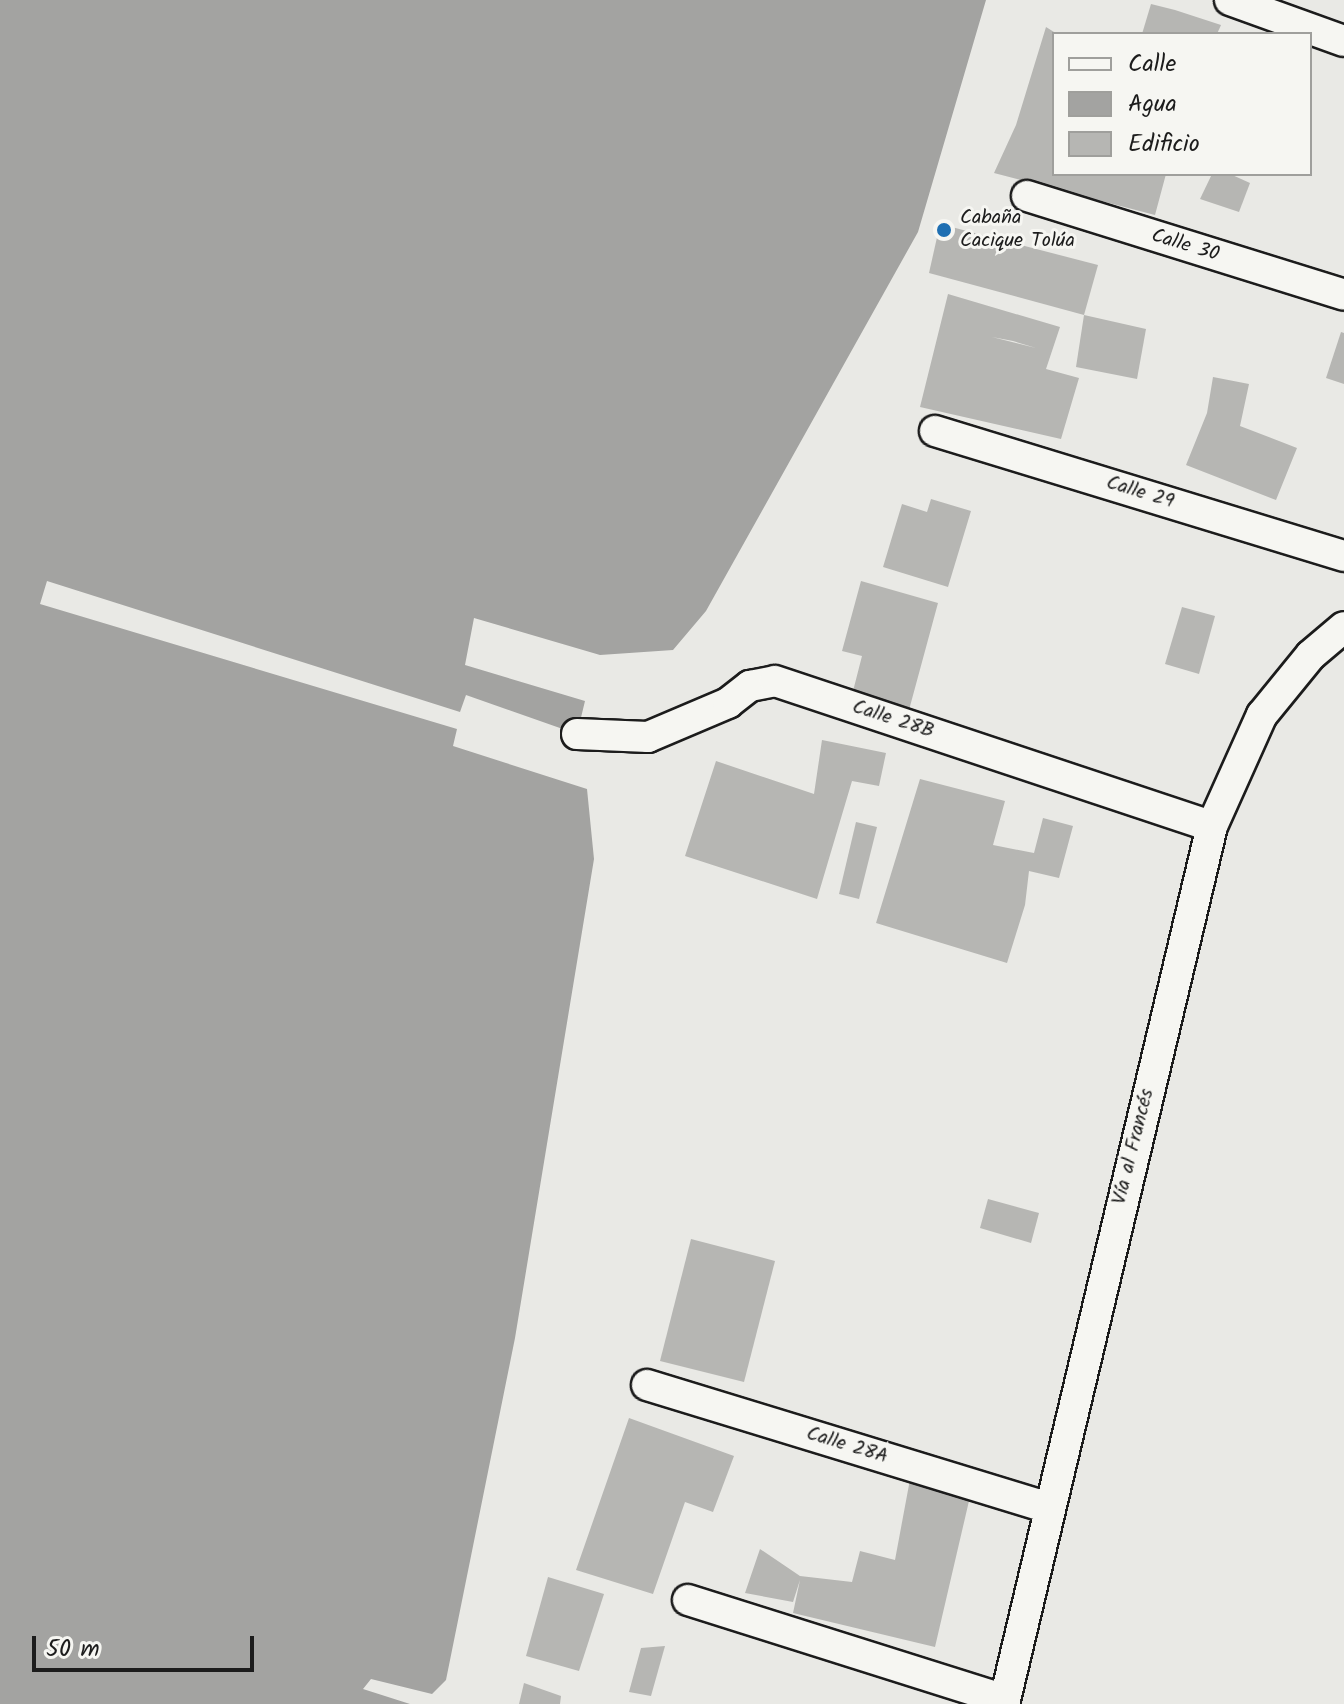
<!DOCTYPE html>
<meta charset="utf-8">
<style>
body{margin:0}
#map{position:relative;width:1344px;height:1704px;overflow:hidden;background:#e9e9e5;font-family:Kalam,sans-serif}
div>[style]{position:absolute}
[style*='--x']{left:calc(var(--x)*1px);top:calc(var(--y)*1px);width:calc(var(--w)*1px);rotate:calc(var(--a)*1deg)}
.water>*{inset:0;background:#a3a3a1}
.building>*{inset:0;background:#b6b6b3}
.roads{filter:drop-shadow(2px 0 #1c1c1c) drop-shadow(-2px 0 #1c1c1c) drop-shadow(0 2px #1c1c1c) drop-shadow(0 -2px #1c1c1c)}
.street>*{height:30px;margin:-15px;padding:0 15px;transform-origin:15px;border-radius:15px;background:#f6f6f2}
.dots>*{width:22px;height:22px;translate:-50% -50%;box-sizing:border-box;border:4px solid #f6f6f2;border-radius:50%}
span{translate:-50% -50%;white-space:nowrap;text-align:center;line-height:1.15;-webkit-text-stroke:6px #f6f6f2;paint-order:stroke}
.poi-label{font-size:20px;color:#1c1c1c}
.left{translate:0 -50%;text-align:left}
.street-label{font-size:20px;color:#1c1c1c}
.legend{position:absolute;left:1052px;top:32px;width:260px;height:144px;box-sizing:border-box;background:#f6f6f2;border:2px solid #9f9f9c;margin:0;padding:10px 14px;list-style:none;font-size:24px;color:#1c1c1c}
.legend li{display:flex;align-items:center;gap:16px;height:40px}
.legend b{width:40px;border:2px solid #9f9f9c}
.scale{position:absolute;left:32px;top:1636px;width:222px;height:36px;box-sizing:border-box;border:4px solid #1c1c1c;border-top:0;padding-left:10px;font-size:24px;line-height:28px;white-space:nowrap;color:#1c1c1c;-webkit-text-stroke:6px #f6f6f2;paint-order:stroke}
</style>
<div id="map">
<div class="water">
<div style="clip-path:polygon(0 0,986px 0,918px 232px,706px 611px,673px 650px,600px 655px,474px 618px,465px 665px,585px 701px,577px 734px,466px 695px,460px 712px,47px 581px,40px 604px,457px 729px,453px 746px,587px 789px,594px 859px,515px 1338px,446px 1680px,432px 1694px,371px 1679px,363px 1689px,410px 1704px,0 1704px)"></div>
</div>
<div class="building">
<div style="clip-path:polygon(1151px 4px,1175px 10px,1221px 25px,1217px 34px,1142px 34px)"></div>
<div style="clip-path:polygon(1046px 27px,1054px 32px,1054px 174px,1166px 174px,1155px 215px,994px 173px,1016px 125px)"></div>
<div style="clip-path:polygon(1212px 174px,1230px 174px,1250px 183px,1239px 212px,1200px 199px)"></div>
<div style="clip-path:polygon(940px 224px,1098px 265px,1084px 315px,929px 273px)"></div>
<div style="clip-path:polygon(evenodd,948px 294px,1060px 327px,1046px 369px,1079px 378px,1061px 439px,920px 407px,948px 294px,992px 337px,1013px 341px,1036px 348px,992px 337px)"></div>
<div style="clip-path:polygon(1084px 315px,1146px 329px,1137px 379px,1076px 367px)"></div>
<div style="clip-path:polygon(1341px 332px,1344px 333px,1344px 384px,1326px 378px)"></div>
<div style="clip-path:polygon(1213px 377px,1249px 384px,1240px 426px,1297px 448px,1276px 500px,1186px 465px,1207px 413px)"></div>
<div style="clip-path:polygon(931px 499px,971px 511px,948px 587px,883px 567px,902px 504px,927px 512px)"></div>
<div style="clip-path:polygon(861px 581px,938px 603px,909px 710px,852px 695px,862px 656px,842px 651px)"></div>
<div style="clip-path:polygon(1182px 607px,1215px 616px,1199px 674px,1165px 664px)"></div>
<div style="clip-path:polygon(822px 740px,886px 753px,879px 786px,852px 781px,817px 899px,685px 856px,716px 761px,814px 794px)"></div>
<div style="clip-path:polygon(920px 779px,1005px 801px,993px 845px,1034px 853px,1043px 818px,1073px 826px,1059px 878px,1029px 871px,1025px 905px,1007px 963px,876px 923px)"></div>
<div style="clip-path:polygon(856px 822px,877px 827px,859px 899px,839px 894px)"></div>
<div style="clip-path:polygon(988px 1199px,1039px 1213px,1031px 1243px,980px 1228px)"></div>
<div style="clip-path:polygon(691px 1239px,775px 1261px,744px 1382px,660px 1361px)"></div>
<div style="clip-path:polygon(629px 1418px,734px 1456px,713px 1512px,685px 1502px,653px 1594px,576px 1570px)"></div>
<div style="clip-path:polygon(911px 1474px,972px 1488px,935px 1647px,793px 1613px,800px 1580px,793px 1602px,745px 1593px,760px 1549px,800px 1576px,852px 1582px,860px 1551px,895px 1560px)"></div>
<div style="clip-path:polygon(548px 1577px,604px 1594px,579px 1671px,526px 1656px)"></div>
<div style="clip-path:polygon(665px 1646px,651px 1696px,629px 1692px,641px 1648px)"></div>
<div style="clip-path:polygon(524px 1683px,561px 1696px,560px 1704px,519px 1704px)"></div>
</div>
<div class="roads">
<div class="street">
<div style="--x:1230;--y:0;--w:121;--a:19.8"></div>
<div style="--x:1027;--y:196;--w:332;--a:17.3"></div>
<div style="--x:935;--y:431;--w:428;--a:17"></div>
<div style="--x:577;--y:734;--w:71;--a:2.4"></div>
<div style="--x:648;--y:737;--w:87;--a:-23"></div>
<div style="--x:728;--y:703;--w:28;--a:-38"></div>
<div style="--x:750;--y:686;--w:25;--a:-11"></div>
<div style="--x:775;--y:681;--w:460;--a:18.4"></div>
<div style="--x:647;--y:1385;--w:418;--a:17"></div>
<div style="--x:688;--y:1600;--w:332;--a:17.5"></div>
<div style="--x:1004;--y:1704;--w:902;--a:-76.67"></div>
<div style="--x:1212;--y:826;--w:122;--a:-65.8"></div>
<div style="--x:1262;--y:715;--w:77;--a:-50.8"></div>
<div style="--x:1311;--y:655;--w:43;--a:-40.3"></div>
</div>
</div>
<div class="dots">
<div style="left:944px;top:230px;background:#1f6fb2"></div>
</div>
<div class="poi-label">
<span class="left" style="left:960px;top:230px">Cabaña<br>Cacique Tolúa</span>
</div>
<div class="street-label">
<span style="left:1185px;top:246px;rotate:17deg">Calle 30</span>
<span style="left:1140px;top:493px;rotate:17deg">Calle 29</span>
<span style="left:893px;top:720px;rotate:18deg">Calle 28B</span>
<span style="left:1134px;top:1147px;rotate:-76deg">Vía al Francés</span>
<span style="left:847px;top:1446px;rotate:17deg">Calle 28A</span>
</div>
<ul class="legend">
<li><b style="height:10px;background:#f6f6f2"></b>Calle</li>
<li><b style="height:22px;background:#a3a3a1"></b>Agua</li>
<li><b style="height:22px;background:#b6b6b3"></b>Edificio</li>
</ul>
<div class="scale">50 m</div>
</div>
